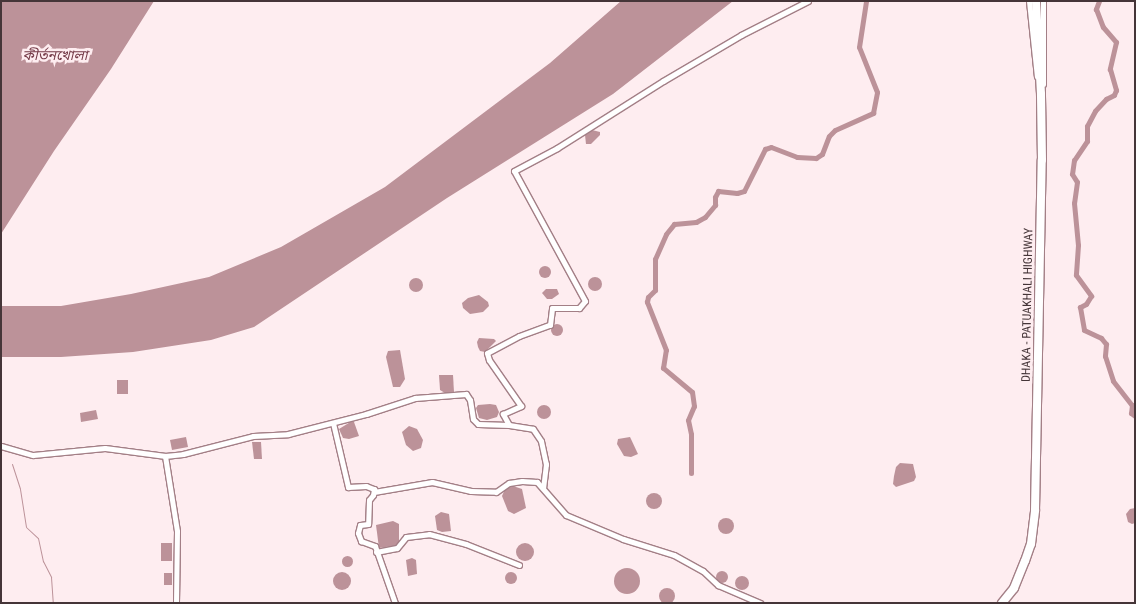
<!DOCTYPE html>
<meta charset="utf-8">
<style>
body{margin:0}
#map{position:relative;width:1136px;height:604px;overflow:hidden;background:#feedf0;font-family:"Roboto Condensed","Noto Sans Bengali",sans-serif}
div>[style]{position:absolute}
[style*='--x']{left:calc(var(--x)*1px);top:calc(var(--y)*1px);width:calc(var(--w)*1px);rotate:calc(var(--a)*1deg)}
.water>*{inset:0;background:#bc9299}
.round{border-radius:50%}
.stream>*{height:1px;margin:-0.5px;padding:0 0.5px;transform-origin:0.5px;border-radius:0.5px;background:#bc9299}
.canal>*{height:5px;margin:-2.5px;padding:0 2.5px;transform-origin:2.5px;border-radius:2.5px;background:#bc9299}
.roads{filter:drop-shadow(1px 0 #a37f86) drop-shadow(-1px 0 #a37f86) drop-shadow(0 1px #a37f86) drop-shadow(0 -1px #a37f86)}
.minor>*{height:5px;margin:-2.5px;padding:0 2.5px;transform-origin:2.5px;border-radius:2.5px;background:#fff}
.trunk>*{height:8px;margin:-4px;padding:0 4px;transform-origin:4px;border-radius:4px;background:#fff}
span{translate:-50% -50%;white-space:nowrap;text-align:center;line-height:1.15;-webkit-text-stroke:5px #feedf0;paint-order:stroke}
.street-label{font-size:12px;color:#453538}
.water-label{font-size:14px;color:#753b48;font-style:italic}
.frame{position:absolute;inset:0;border:2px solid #453538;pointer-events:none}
</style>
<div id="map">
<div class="water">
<div style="clip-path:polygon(1px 1px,154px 1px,111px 69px,54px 151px,1px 234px)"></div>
<div style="clip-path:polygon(621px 1px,733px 1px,613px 94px,447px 198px,254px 327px,211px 340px,133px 352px,61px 357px,1px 357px,1px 306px,61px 306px,131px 294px,209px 277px,281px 247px,385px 187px,550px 63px)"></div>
<div style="clip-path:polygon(592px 130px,600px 132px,600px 135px,591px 144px,586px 144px,585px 135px)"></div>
<div class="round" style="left:539px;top:266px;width:12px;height:12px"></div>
<div class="round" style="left:588px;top:277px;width:14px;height:14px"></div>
<div class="round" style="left:409px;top:278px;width:14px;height:14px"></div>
<div style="clip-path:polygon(546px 289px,557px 289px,559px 294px,552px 299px,547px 299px,542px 293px)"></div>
<div style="clip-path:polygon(479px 295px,488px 302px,489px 306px,483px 312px,470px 314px,463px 308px,462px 303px,468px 298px)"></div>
<div class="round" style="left:551px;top:324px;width:12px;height:12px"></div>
<div style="clip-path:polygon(479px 338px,494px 339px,496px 341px,485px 352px,480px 351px,478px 347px,477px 342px)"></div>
<div style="clip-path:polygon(400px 350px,405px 379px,400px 387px,393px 387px,386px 357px,388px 351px)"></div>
<div style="clip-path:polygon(439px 375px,453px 375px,454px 392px,445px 393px,440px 390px)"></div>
<div style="clip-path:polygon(117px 380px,128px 380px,128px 394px,117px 394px)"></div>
<div style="clip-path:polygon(490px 404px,496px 405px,499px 412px,497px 417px,487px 420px,479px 418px,476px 408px,478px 405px)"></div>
<div class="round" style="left:537px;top:405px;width:14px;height:14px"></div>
<div style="clip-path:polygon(96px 410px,98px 419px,81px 422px,80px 413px)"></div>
<div style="clip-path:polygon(352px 421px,354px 422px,359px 436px,349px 439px,343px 438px,339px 429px)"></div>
<div style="clip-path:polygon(409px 426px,417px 429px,423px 440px,421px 448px,413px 451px,406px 445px,402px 432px)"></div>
<div style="clip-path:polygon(186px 437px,188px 447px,172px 450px,170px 440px)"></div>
<div style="clip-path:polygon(630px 437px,638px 454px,631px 457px,624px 456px,617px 444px,618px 439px)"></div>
<div style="clip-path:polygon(261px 442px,262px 459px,254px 459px,252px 442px)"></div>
<div style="clip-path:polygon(900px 463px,913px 464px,916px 477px,914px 481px,896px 487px,893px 484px,894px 476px,896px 467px)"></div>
<div style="clip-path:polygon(513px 486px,522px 489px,526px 508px,514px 514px,508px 511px,502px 496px,505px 489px)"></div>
<div class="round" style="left:646px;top:493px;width:16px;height:16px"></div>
<div style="clip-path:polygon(1135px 508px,1135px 523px,1132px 524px,1128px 522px,1126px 514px,1130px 509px)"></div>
<div style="clip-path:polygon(441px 512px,449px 514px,451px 531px,442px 532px,437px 530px,435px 516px)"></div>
<div class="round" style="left:718px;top:518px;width:16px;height:16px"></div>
<div style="clip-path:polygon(393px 521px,399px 524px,399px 545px,379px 548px,376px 525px)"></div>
<div class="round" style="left:516px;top:543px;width:18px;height:18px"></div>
<div style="clip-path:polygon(161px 543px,172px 543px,172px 561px,161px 561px)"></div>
<div class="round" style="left:341.5px;top:555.5px;width:11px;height:11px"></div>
<div style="clip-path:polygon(412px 558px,416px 560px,417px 574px,408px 576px,406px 560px)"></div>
<div class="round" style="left:614px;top:568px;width:26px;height:26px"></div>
<div class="round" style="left:716px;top:571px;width:12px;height:12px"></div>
<div class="round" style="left:505px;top:572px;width:12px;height:12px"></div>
<div class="round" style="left:333px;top:572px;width:18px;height:18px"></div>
<div style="clip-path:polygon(164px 573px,172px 573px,172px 585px,164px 585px)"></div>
<div class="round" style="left:735px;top:576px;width:14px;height:14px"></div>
<div class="round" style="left:659px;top:588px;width:16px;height:16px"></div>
</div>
<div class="stream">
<div style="--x:12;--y:464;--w:26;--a:72"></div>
<div style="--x:20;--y:489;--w:38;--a:81"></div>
<div style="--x:26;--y:527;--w:16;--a:43"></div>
<div style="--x:38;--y:538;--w:24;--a:78"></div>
<div style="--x:43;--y:561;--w:18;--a:63"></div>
<div style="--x:51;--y:577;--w:26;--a:86"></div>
</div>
<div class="canal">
<div style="--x:1099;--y:1;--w:9;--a:111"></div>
<div style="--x:1096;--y:9;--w:19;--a:69"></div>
<div style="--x:1103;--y:27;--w:20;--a:49"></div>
<div style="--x:1116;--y:42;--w:28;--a:103"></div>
<div style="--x:1110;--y:69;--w:22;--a:74"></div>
<div style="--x:1116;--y:90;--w:5;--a:112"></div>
<div style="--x:1114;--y:95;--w:9;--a:153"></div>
<div style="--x:1106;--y:99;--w:16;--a:133"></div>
<div style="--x:1095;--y:111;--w:17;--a:118"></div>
<div style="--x:1087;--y:126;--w:15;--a:90"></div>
<div style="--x:1087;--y:141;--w:23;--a:124"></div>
<div style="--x:1074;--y:160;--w:14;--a:98"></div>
<div style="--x:1072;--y:174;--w:9;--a:58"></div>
<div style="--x:1077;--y:182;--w:21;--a:98"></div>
<div style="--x:1074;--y:203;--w:42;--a:84.6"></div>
<div style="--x:1078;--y:245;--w:30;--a:94"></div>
<div style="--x:1076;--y:275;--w:26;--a:54"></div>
<div style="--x:1091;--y:296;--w:9;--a:122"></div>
<div style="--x:1086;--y:304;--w:7;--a:153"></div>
<div style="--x:1080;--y:307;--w:23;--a:80"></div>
<div style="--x:1084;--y:330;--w:19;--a:25"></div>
<div style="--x:1101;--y:338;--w:8;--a:50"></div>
<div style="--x:1106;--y:344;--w:12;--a:95"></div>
<div style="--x:1105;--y:356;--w:26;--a:72"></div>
<div style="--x:1113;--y:381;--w:31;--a:52"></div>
<div style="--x:1132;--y:405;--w:8;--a:97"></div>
<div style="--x:1131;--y:413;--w:5;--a:37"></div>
<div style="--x:691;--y:473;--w:39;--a:-90"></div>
<div style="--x:691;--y:434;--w:14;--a:-102"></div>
<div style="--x:688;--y:420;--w:15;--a:-67"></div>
<div style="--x:694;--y:406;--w:14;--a:-98"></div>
<div style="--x:692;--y:392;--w:38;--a:-140"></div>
<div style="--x:663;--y:368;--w:18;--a:-81"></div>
<div style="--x:666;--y:350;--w:52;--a:-111.6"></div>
<div style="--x:647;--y:302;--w:5;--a:-79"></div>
<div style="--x:648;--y:297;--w:10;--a:-45"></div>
<div style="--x:655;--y:290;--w:31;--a:-90"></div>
<div style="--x:655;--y:259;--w:27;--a:-66"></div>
<div style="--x:666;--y:234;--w:13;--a:-51"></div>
<div style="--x:674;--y:224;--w:22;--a:-5"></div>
<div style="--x:696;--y:222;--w:10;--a:-29"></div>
<div style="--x:705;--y:217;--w:16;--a:-50"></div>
<div style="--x:715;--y:205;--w:8;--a:-90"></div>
<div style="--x:715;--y:197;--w:7;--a:-63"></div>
<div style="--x:718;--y:191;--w:19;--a:6"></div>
<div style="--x:737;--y:193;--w:7;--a:-16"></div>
<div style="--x:744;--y:191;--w:47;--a:-63.4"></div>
<div style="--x:765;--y:149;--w:6;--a:-18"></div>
<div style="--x:771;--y:147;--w:28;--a:21"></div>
<div style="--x:797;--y:157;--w:19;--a:3"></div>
<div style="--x:816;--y:158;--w:7;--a:-34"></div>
<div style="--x:822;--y:154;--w:19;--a:-69"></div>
<div style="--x:829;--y:136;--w:8;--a:-45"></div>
<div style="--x:835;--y:130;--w:42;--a:-24.1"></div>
<div style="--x:873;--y:113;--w:21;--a:-79"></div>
<div style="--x:877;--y:92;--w:48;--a:-111.8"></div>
<div style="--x:859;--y:47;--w:47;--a:-81.3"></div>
</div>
<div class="roads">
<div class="minor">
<div style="--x:1029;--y:1;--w:76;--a:84"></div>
<div style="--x:1043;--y:1;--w:83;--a:90"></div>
<div style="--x:333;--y:423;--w:66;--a:76.8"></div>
<div style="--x:348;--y:487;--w:18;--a:-3"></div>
<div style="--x:366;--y:486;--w:9;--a:21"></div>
<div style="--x:374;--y:489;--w:6;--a:99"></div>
<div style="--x:373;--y:495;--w:6;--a:129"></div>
<div style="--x:369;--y:500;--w:24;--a:92"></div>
<div style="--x:368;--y:524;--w:8;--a:173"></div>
<div style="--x:360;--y:525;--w:8;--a:104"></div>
<div style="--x:358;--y:533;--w:9;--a:69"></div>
<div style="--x:361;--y:541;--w:15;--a:20"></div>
<div style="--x:375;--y:546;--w:60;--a:70.7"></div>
<div style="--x:509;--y:425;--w:13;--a:-119"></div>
<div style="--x:503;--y:414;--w:20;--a:-24"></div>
<div style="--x:521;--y:406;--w:56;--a:-124.8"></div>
<div style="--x:489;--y:360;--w:7;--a:-106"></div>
<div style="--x:487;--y:353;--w:36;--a:-28"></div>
<div style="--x:519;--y:336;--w:33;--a:-20"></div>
<div style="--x:550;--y:325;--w:17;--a:-83"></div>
<div style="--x:552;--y:308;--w:27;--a:0"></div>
<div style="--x:579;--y:308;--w:9;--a:-49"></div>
<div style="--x:585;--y:301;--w:148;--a:-118.6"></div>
<div style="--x:514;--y:171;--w:49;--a:-28.1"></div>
<div style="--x:557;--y:148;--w:125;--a:-32.3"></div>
<div style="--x:663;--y:81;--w:91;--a:-30.5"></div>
<div style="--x:741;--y:35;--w:75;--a:-26.9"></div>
<div style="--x:1;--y:446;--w:33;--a:16"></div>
<div style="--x:33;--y:455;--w:72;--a:-5.6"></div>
<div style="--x:105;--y:448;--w:61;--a:7.6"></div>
<div style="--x:165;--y:456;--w:18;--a:-6"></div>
<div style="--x:183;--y:454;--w:72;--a:-14.4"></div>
<div style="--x:253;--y:436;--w:35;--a:-3"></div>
<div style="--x:288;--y:434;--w:81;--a:-14.4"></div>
<div style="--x:366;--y:414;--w:52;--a:-18.1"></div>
<div style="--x:415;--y:398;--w:51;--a:-4.5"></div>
<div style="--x:466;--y:394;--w:7;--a:56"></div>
<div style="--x:470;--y:400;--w:19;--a:81"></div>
<div style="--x:473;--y:419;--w:7;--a:45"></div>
<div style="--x:478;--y:424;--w:31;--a:2"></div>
<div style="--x:509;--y:425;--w:24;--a:9"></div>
<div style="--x:533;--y:429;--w:14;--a:56"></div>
<div style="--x:541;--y:441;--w:24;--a:78"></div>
<div style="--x:546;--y:464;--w:24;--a:97"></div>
<div style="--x:165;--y:456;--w:76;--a:80.9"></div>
<div style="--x:177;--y:531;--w:72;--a:90.8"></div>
<div style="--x:374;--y:492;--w:59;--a:-9.8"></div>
<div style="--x:432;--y:482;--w:40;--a:13"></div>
<div style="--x:471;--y:491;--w:25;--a:2"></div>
<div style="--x:496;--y:492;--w:16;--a:-35"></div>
<div style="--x:509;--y:483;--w:13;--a:-9"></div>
<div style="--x:522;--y:481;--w:15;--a:4"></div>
<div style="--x:537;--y:482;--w:44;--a:48.7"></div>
<div style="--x:566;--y:515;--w:62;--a:22.8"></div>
<div style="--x:623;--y:539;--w:53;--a:17.4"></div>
<div style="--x:674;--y:555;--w:33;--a:29"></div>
<div style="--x:703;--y:571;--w:21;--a:43"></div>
<div style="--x:718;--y:585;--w:46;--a:23.2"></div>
<div style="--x:376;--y:552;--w:21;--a:-11"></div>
<div style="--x:397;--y:548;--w:14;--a:-51"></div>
<div style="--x:406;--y:537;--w:23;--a:-7"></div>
<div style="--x:429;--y:534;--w:38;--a:15"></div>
<div style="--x:466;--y:544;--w:57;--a:21.6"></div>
</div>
<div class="trunk">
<div style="--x:1002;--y:603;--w:19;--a:-51"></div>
<div style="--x:1014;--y:588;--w:29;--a:-68"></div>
<div style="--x:1025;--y:561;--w:18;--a:-71"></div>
<div style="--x:1031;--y:544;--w:34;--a:-83"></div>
<div style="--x:1035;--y:510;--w:350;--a:-88.9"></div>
<div style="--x:1042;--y:160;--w:66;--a:-90.9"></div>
<div style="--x:1041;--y:94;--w:93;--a:-93.1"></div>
</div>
</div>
<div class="street-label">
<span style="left:1028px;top:305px;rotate:-89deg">DHAKA - PATUAKHALI HIGHWAY</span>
</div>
<div class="water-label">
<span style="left:55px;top:55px">কীর্তনখোলা</span>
</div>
<div class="frame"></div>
</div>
